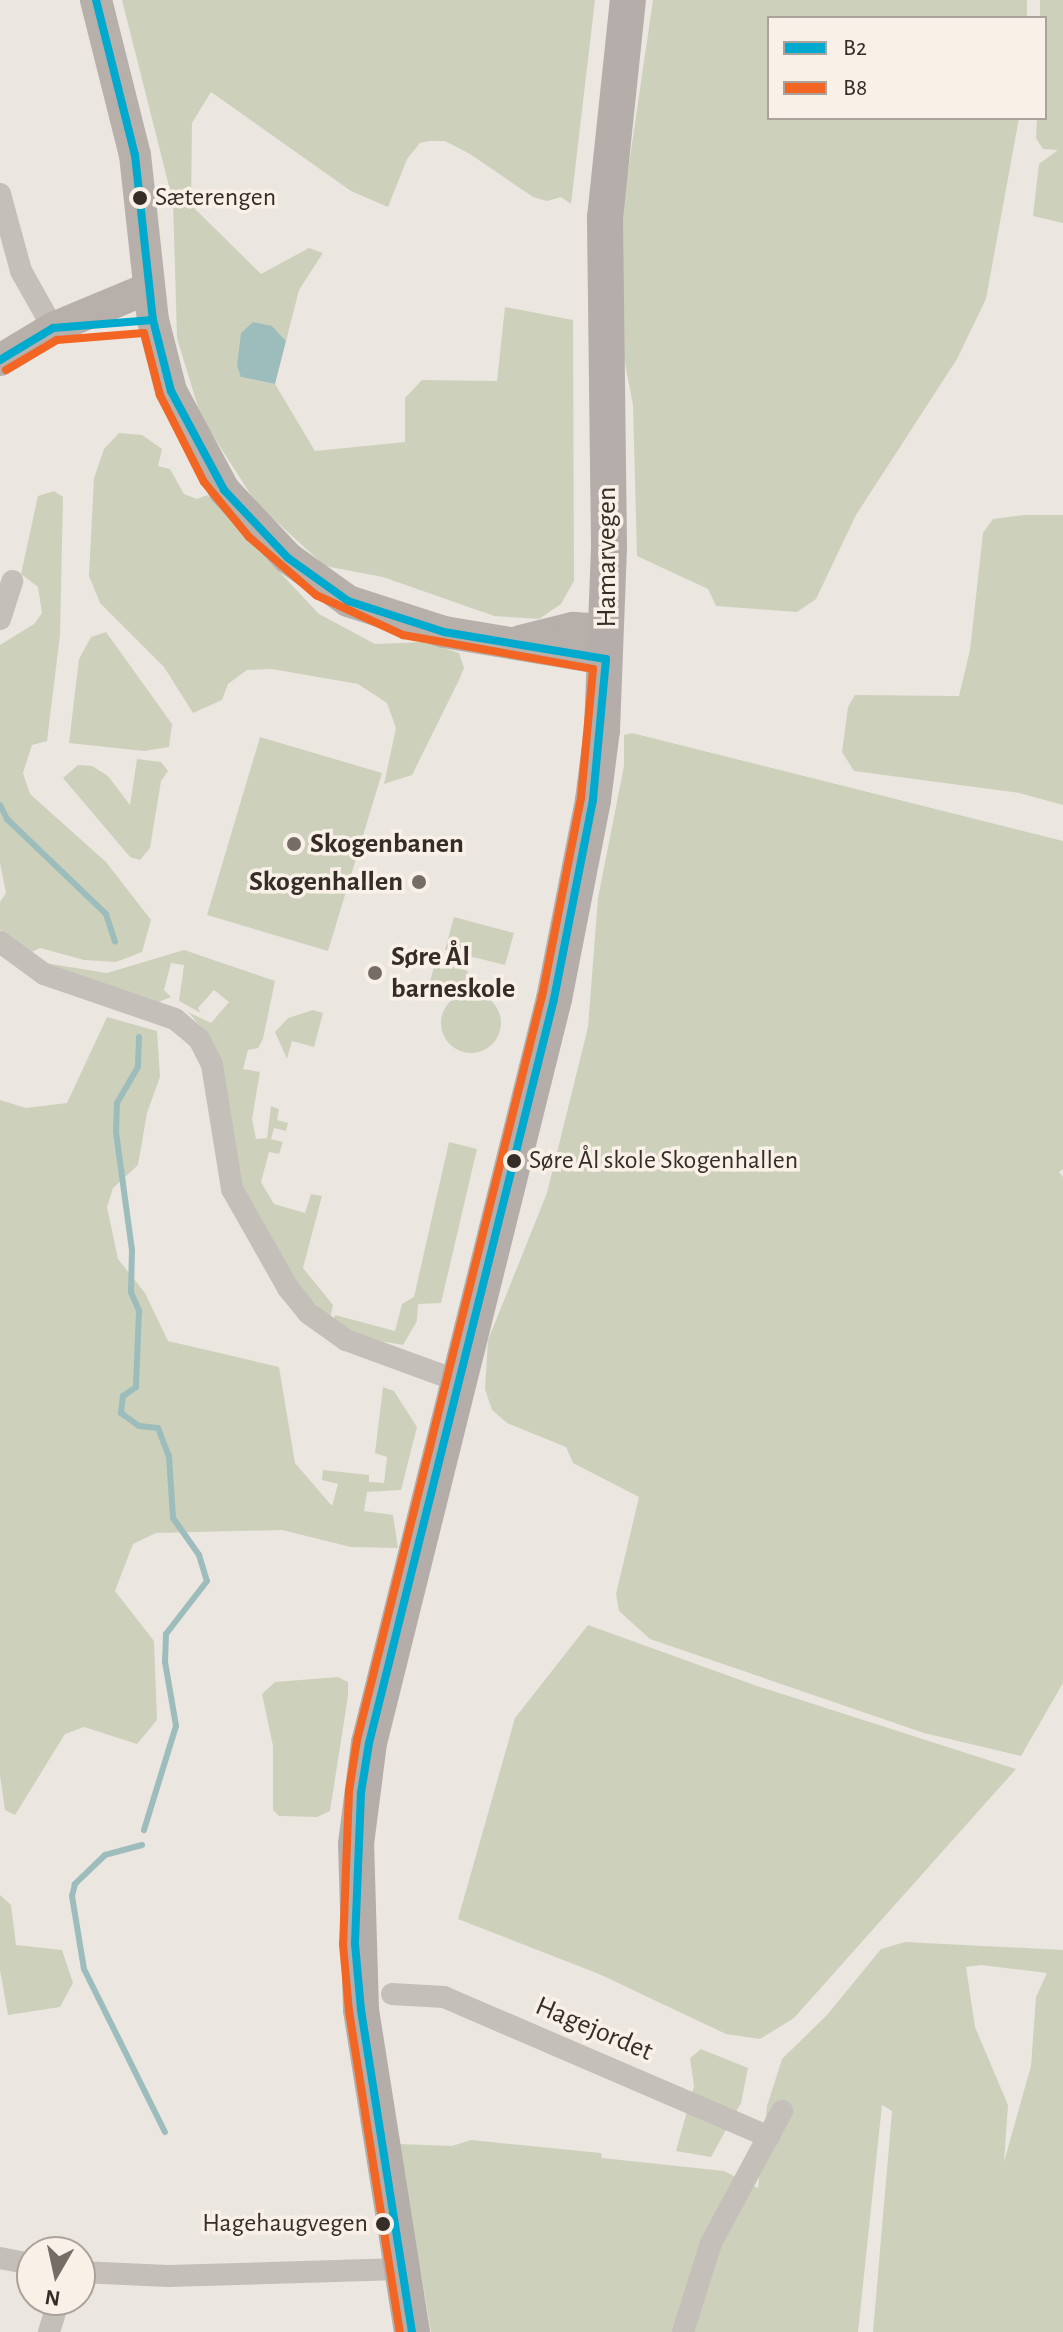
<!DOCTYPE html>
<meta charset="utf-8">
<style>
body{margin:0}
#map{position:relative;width:1063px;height:2332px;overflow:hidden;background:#ece6e0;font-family:"Alegreya Sans",sans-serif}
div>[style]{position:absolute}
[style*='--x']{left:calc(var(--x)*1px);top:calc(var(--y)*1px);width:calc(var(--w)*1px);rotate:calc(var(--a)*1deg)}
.green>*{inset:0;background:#cdd1bb}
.round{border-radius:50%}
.water>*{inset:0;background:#9dbdbd}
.stream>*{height:6px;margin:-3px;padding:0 3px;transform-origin:3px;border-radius:3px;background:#9dbdbd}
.street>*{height:22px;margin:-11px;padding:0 11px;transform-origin:11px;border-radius:11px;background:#c5bfb9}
.secondary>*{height:32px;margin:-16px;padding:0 16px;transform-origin:16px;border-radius:16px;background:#b6afaa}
.primary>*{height:36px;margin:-18px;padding:0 18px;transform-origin:18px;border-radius:18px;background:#b4ada9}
.bus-1>*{height:8px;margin:-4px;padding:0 4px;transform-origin:4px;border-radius:4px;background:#00a9ce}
.bus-2>*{height:8px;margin:-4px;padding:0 4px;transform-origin:4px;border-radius:4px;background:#f26522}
.dots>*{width:22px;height:22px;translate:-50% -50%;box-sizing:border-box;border:4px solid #f9f1e8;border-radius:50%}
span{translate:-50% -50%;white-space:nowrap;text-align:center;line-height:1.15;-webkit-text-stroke:7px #f9f1e8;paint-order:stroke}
.bus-label{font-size:26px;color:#362c28}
.left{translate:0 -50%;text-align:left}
.right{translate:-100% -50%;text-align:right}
.street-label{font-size:28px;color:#362c28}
.poi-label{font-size:28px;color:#362c28;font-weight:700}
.legend{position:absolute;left:767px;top:16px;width:280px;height:104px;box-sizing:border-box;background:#f9f1e8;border:2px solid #aba29b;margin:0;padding:10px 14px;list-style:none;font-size:24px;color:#362c28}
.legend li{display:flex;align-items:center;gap:16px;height:40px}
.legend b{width:40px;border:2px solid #aba29b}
.north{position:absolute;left:16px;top:2236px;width:80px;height:80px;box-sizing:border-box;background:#f9f1e8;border:2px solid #aba29b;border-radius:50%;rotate:189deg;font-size:22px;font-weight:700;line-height:32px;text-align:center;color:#362c28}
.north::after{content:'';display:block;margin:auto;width:28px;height:36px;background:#766d68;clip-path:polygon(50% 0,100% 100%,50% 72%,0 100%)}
</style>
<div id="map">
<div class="green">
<div style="clip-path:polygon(122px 0,595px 0,571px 204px,561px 197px,547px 201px,533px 197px,470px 154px,445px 141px,429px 141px,420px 143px,407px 159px,388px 207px,351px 191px,211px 92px,192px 123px,191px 205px,261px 274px,309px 248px,323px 253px,299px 290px,286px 341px,272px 326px,241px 377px,275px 384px,315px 451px,405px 442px,405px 398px,422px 380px,497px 381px,505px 307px,573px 320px,574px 581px,561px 604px,539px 619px,494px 616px,383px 577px,325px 566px,256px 503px,201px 417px,177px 338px,173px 202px)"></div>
<div style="clip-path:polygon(653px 0,1027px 0,1027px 18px,769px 18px,769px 118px,1019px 118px,986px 299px,957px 359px,856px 515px,816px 599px,797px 612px,716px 606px,708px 589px,637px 556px,633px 405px,621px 342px,622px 212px)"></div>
<div style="clip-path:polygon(1040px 0,1063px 0,1063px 223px,1033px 216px,1039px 164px,1058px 150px,1043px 149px,1036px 138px,1037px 118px,1045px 118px,1045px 18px,1040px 18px)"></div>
<div style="clip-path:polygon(119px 433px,142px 435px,162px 449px,158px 466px,170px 469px,184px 494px,197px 499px,207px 495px,319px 614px,375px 644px,424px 642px,459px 653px,464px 668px,459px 680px,412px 775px,384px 784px,396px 728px,387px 703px,358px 684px,272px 669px,247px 670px,228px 684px,222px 700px,193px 713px,164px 667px,100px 603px,89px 576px,94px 478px,104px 449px)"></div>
<div style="clip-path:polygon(54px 491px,63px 497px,60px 635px,47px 741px,32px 745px,23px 773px,30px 794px,106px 862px,151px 920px,142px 952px,116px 962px,84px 960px,40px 948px,30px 953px,0 930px,0 902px,6px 893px,0 863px,0 645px,34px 624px,42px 613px,38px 587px,21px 574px,38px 496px)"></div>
<div style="clip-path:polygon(1024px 515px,1063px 515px,1063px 805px,1019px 793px,854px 771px,842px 752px,848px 707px,855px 695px,959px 696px,970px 650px,983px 533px,993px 519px)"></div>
<div style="clip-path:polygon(106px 632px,172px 724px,169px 747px,144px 751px,69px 743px,79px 659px,91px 637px)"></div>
<div style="clip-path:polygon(632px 733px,1063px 841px,1063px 1169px,1059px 1172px,1063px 1177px,1063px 1683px,1021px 1756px,924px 1733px,650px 1639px,619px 1611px,616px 1594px,639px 1497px,573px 1463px,566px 1447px,507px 1423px,492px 1410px,485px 1389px,488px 1340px,547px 1193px,588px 1027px,598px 898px,624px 766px,624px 735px)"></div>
<div style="clip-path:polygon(260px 737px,382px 773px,328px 951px,207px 915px)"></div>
<div style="clip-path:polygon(137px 759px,161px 762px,168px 771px,161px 781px,150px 848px,140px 860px,130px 857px,63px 778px,78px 765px,92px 766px,108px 776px,130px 805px)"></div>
<div style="clip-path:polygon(454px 917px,514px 933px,505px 965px,445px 950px)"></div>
<div style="clip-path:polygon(184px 950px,275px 981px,263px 1039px,258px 1048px,248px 1050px,243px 1069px,260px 1072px,252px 1119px,256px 1139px,267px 1138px,271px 1106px,279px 1109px,277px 1120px,288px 1123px,286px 1131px,274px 1128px,271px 1139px,283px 1142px,279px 1154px,269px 1152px,261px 1182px,274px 1204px,305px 1213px,311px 1194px,322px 1196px,303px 1268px,333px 1305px,330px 1319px,295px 1283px,240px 1186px,202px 1028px,188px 1012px,211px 1023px,229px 1002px,214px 990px,198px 1008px,201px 1013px,179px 1001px,184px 965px,171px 963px,164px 990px,171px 997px,156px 1003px,45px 963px,107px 973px)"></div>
<div style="clip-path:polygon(435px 962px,468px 971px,463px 990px,430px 982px)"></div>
<div class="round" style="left:441px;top:993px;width:60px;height:60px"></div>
<div style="clip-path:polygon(313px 1010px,323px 1013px,314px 1047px,292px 1041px,287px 1059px,275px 1032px,288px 1018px)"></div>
<div style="clip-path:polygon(107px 1017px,157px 1031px,160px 1077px,147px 1113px,138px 1165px,113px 1188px,107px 1207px,118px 1259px,145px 1293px,168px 1341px,279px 1367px,295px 1463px,332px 1506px,338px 1484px,322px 1480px,323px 1470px,369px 1475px,369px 1482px,384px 1483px,387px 1457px,375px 1453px,383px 1387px,394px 1391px,417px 1427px,401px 1490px,367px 1492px,364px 1511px,393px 1515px,398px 1548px,351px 1547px,282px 1530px,156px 1533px,133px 1544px,115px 1591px,154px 1641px,157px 1720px,137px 1744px,84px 1727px,65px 1734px,15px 1815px,5px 1810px,0 1775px,0 1100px,26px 1108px,67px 1103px)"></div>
<div style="clip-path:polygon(449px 1142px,477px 1149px,441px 1303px,418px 1304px,417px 1321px,403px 1345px,368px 1339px,333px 1321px,335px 1315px,395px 1331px,402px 1304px,414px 1297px)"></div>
<div style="clip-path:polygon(588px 1625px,757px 1686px,1016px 1769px,794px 2018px,760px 2039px,726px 2034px,599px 1974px,458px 1919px,515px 1718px)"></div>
<div style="clip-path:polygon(338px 1677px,348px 1682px,348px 1696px,330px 1811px,317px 1817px,279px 1816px,273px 1810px,273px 1746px,262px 1694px,275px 1682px)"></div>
<div style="clip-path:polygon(0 1895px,11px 1905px,16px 1945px,62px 1950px,73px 1983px,60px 2007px,8px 2015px,0 1970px)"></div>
<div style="clip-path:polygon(evenodd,905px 1942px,1063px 1950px,1063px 2332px,873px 2332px,892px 2111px,882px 2105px,858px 2332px,431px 2332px,399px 2144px,452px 2146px,471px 2140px,601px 2153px,602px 2158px,724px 2171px,758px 2188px,767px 2106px,782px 2059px,827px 2015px,881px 1949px,905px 1942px,981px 1965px,1047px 1973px,1036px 1997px,1031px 2066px,1004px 2162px,1008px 2105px,975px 2027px,966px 1967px,981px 1965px)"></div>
<div style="clip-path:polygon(701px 2049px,748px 2068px,741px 2103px,711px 2157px,676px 2151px,694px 2086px,690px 2058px)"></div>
</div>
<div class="water">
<div style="clip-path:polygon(253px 322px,272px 326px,286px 341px,275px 384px,241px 377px,237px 366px,241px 333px)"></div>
</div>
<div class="stream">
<div style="--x:0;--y:805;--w:16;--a:63"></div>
<div style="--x:7;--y:819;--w:137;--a:43.8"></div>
<div style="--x:106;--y:914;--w:29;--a:72"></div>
<div style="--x:139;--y:1037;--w:30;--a:92"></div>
<div style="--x:138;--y:1067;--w:42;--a:120.3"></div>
<div style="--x:117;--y:1103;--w:29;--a:92"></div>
<div style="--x:116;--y:1132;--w:119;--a:82.3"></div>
<div style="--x:132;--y:1250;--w:42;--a:91.4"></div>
<div style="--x:131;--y:1292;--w:21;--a:67"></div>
<div style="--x:139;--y:1311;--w:76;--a:92.3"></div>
<div style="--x:136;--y:1387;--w:16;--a:145"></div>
<div style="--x:123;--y:1396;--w:17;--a:97"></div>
<div style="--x:121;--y:1413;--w:22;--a:36"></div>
<div style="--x:139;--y:1426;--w:19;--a:6"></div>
<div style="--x:158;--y:1428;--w:30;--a:69"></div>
<div style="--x:169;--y:1456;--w:62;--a:86.3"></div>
<div style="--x:173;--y:1518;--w:45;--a:54.9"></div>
<div style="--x:199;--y:1555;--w:27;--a:73"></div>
<div style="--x:207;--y:1581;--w:67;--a:127.7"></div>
<div style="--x:166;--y:1634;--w:28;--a:92"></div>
<div style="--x:165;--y:1662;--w:65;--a:80.2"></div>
<div style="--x:176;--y:1726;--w:109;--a:107.1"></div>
<div style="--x:142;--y:1845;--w:38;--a:165"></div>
<div style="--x:105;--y:1855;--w:42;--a:136"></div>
<div style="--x:75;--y:1884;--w:12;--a:104"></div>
<div style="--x:72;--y:1896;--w:74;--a:80.7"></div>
<div style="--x:84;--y:1969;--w:182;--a:63.6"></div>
</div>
<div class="street">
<div style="--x:0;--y:194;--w:80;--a:74.7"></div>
<div style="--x:21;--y:271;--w:65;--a:60.7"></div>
<div style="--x:0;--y:619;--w:40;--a:-72"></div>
<div style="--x:0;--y:942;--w:54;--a:36"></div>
<div style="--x:44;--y:974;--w:139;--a:19"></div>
<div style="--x:175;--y:1019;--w:31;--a:40"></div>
<div style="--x:199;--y:1039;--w:29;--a:63"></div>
<div style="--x:212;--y:1065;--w:126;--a:80.8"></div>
<div style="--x:232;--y:1189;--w:114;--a:60.5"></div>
<div style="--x:288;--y:1288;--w:32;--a:51"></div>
<div style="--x:308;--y:1313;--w:47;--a:35.4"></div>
<div style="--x:346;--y:1340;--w:119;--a:20.1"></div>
<div style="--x:392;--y:1994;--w:52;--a:3.3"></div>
<div style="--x:444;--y:1997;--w:354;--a:23.3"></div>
<div style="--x:0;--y:2258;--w:33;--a:11"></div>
<div style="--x:80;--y:2272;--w:88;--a:2.6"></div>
<div style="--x:168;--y:2276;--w:233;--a:-1.7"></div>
<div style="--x:49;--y:2332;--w:34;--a:-73"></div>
<div style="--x:683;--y:2332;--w:93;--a:-72.5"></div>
<div style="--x:711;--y:2243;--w:150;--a:-61.7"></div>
</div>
<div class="secondary">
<div style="--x:96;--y:0;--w:160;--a:75.9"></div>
<div style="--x:135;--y:155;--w:166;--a:83.8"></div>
<div style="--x:153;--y:320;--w:73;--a:75.8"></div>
<div style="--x:171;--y:391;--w:112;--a:61.8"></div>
<div style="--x:224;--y:490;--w:93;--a:46.7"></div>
<div style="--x:288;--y:558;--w:74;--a:35.6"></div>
<div style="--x:348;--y:601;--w:101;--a:17.9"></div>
<div style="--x:444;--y:632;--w:164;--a:9.5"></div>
<div style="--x:0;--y:360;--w:62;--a:-31.1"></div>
<div style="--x:53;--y:328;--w:104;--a:-22.6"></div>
<div style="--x:520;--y:641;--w:55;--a:-13.8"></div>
<div style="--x:573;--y:628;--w:34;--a:3"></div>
</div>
<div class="primary">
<div style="--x:412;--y:2332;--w:326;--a:-99"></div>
<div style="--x:361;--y:2010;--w:166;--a:-91.7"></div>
<div style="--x:356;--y:1844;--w:102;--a:-82.7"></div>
<div style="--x:369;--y:1743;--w:767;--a:-76.04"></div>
<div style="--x:554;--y:999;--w:203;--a:-78.9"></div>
<div style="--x:593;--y:800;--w:71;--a:-82.7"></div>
<div style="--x:602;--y:730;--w:183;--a:-87.8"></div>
<div style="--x:609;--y:547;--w:329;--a:-90.7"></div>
<div style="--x:605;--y:218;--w:219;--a:-84"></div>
</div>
<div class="bus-1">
<div style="--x:96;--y:0;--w:160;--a:75.9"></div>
<div style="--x:135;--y:155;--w:166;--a:83.8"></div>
<div style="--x:153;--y:320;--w:73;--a:75.8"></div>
<div style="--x:171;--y:391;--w:112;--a:61.8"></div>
<div style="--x:224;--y:490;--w:93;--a:46.7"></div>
<div style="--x:288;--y:558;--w:74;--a:35.6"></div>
<div style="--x:348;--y:601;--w:101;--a:17.9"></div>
<div style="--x:444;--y:632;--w:164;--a:9.5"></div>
<div style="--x:606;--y:659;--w:142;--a:95.3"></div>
<div style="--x:593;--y:800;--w:203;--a:101.1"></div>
<div style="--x:554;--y:999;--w:767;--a:103.96"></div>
<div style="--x:369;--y:1743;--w:51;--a:99.1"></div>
<div style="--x:361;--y:1793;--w:151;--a:92.3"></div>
<div style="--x:355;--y:1944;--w:66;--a:84.8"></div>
<div style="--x:361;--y:2010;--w:326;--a:81"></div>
<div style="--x:0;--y:360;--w:62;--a:-31.1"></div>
<div style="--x:53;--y:328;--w:100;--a:-4.6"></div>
</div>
<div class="bus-2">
<div style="--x:6;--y:370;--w:59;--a:-30.5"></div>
<div style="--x:57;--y:340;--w:87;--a:-4.6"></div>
<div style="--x:144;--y:333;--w:64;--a:75.5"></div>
<div style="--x:160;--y:395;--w:97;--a:63.2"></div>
<div style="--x:204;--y:482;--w:71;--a:50.7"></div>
<div style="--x:249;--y:537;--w:89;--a:40.9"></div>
<div style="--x:316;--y:595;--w:96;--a:24.7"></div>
<div style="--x:403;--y:635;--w:193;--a:10.1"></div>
<div style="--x:593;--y:669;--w:130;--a:95.3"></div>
<div style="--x:581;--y:798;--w:202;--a:101.1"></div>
<div style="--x:542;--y:996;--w:767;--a:103.96"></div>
<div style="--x:357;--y:1740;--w:52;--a:98.9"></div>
<div style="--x:349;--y:1791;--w:153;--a:92.2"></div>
<div style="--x:343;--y:1944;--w:67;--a:84.9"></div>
<div style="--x:349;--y:2011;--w:325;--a:81"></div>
</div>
<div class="dots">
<div style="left:140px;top:198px;background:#362c28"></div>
<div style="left:294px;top:844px;background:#766d68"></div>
<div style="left:419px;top:882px;background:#766d68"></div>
<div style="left:375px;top:973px;background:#766d68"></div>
<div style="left:514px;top:1161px;background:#362c28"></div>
<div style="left:383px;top:2224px;background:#362c28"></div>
</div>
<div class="bus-label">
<span class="left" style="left:155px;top:198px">Sæterengen</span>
<span class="left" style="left:529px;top:1161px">Søre Ål skole Skogenhallen</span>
<span class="right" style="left:368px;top:2224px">Hagehaugvegen</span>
</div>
<div class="street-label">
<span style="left:607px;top:557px;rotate:-90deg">Hamarvegen</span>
<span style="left:594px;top:2029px;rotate:23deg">Hagejordet</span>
</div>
<div class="poi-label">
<span class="left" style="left:310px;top:844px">Skogenbanen</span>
<span class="right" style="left:403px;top:882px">Skogenhallen</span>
<span class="left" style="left:391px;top:973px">Søre Ål<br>barneskole</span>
</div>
<ul class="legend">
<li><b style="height:10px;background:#00a9ce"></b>B2</li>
<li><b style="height:10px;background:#f26522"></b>B8</li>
</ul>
<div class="north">N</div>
</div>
